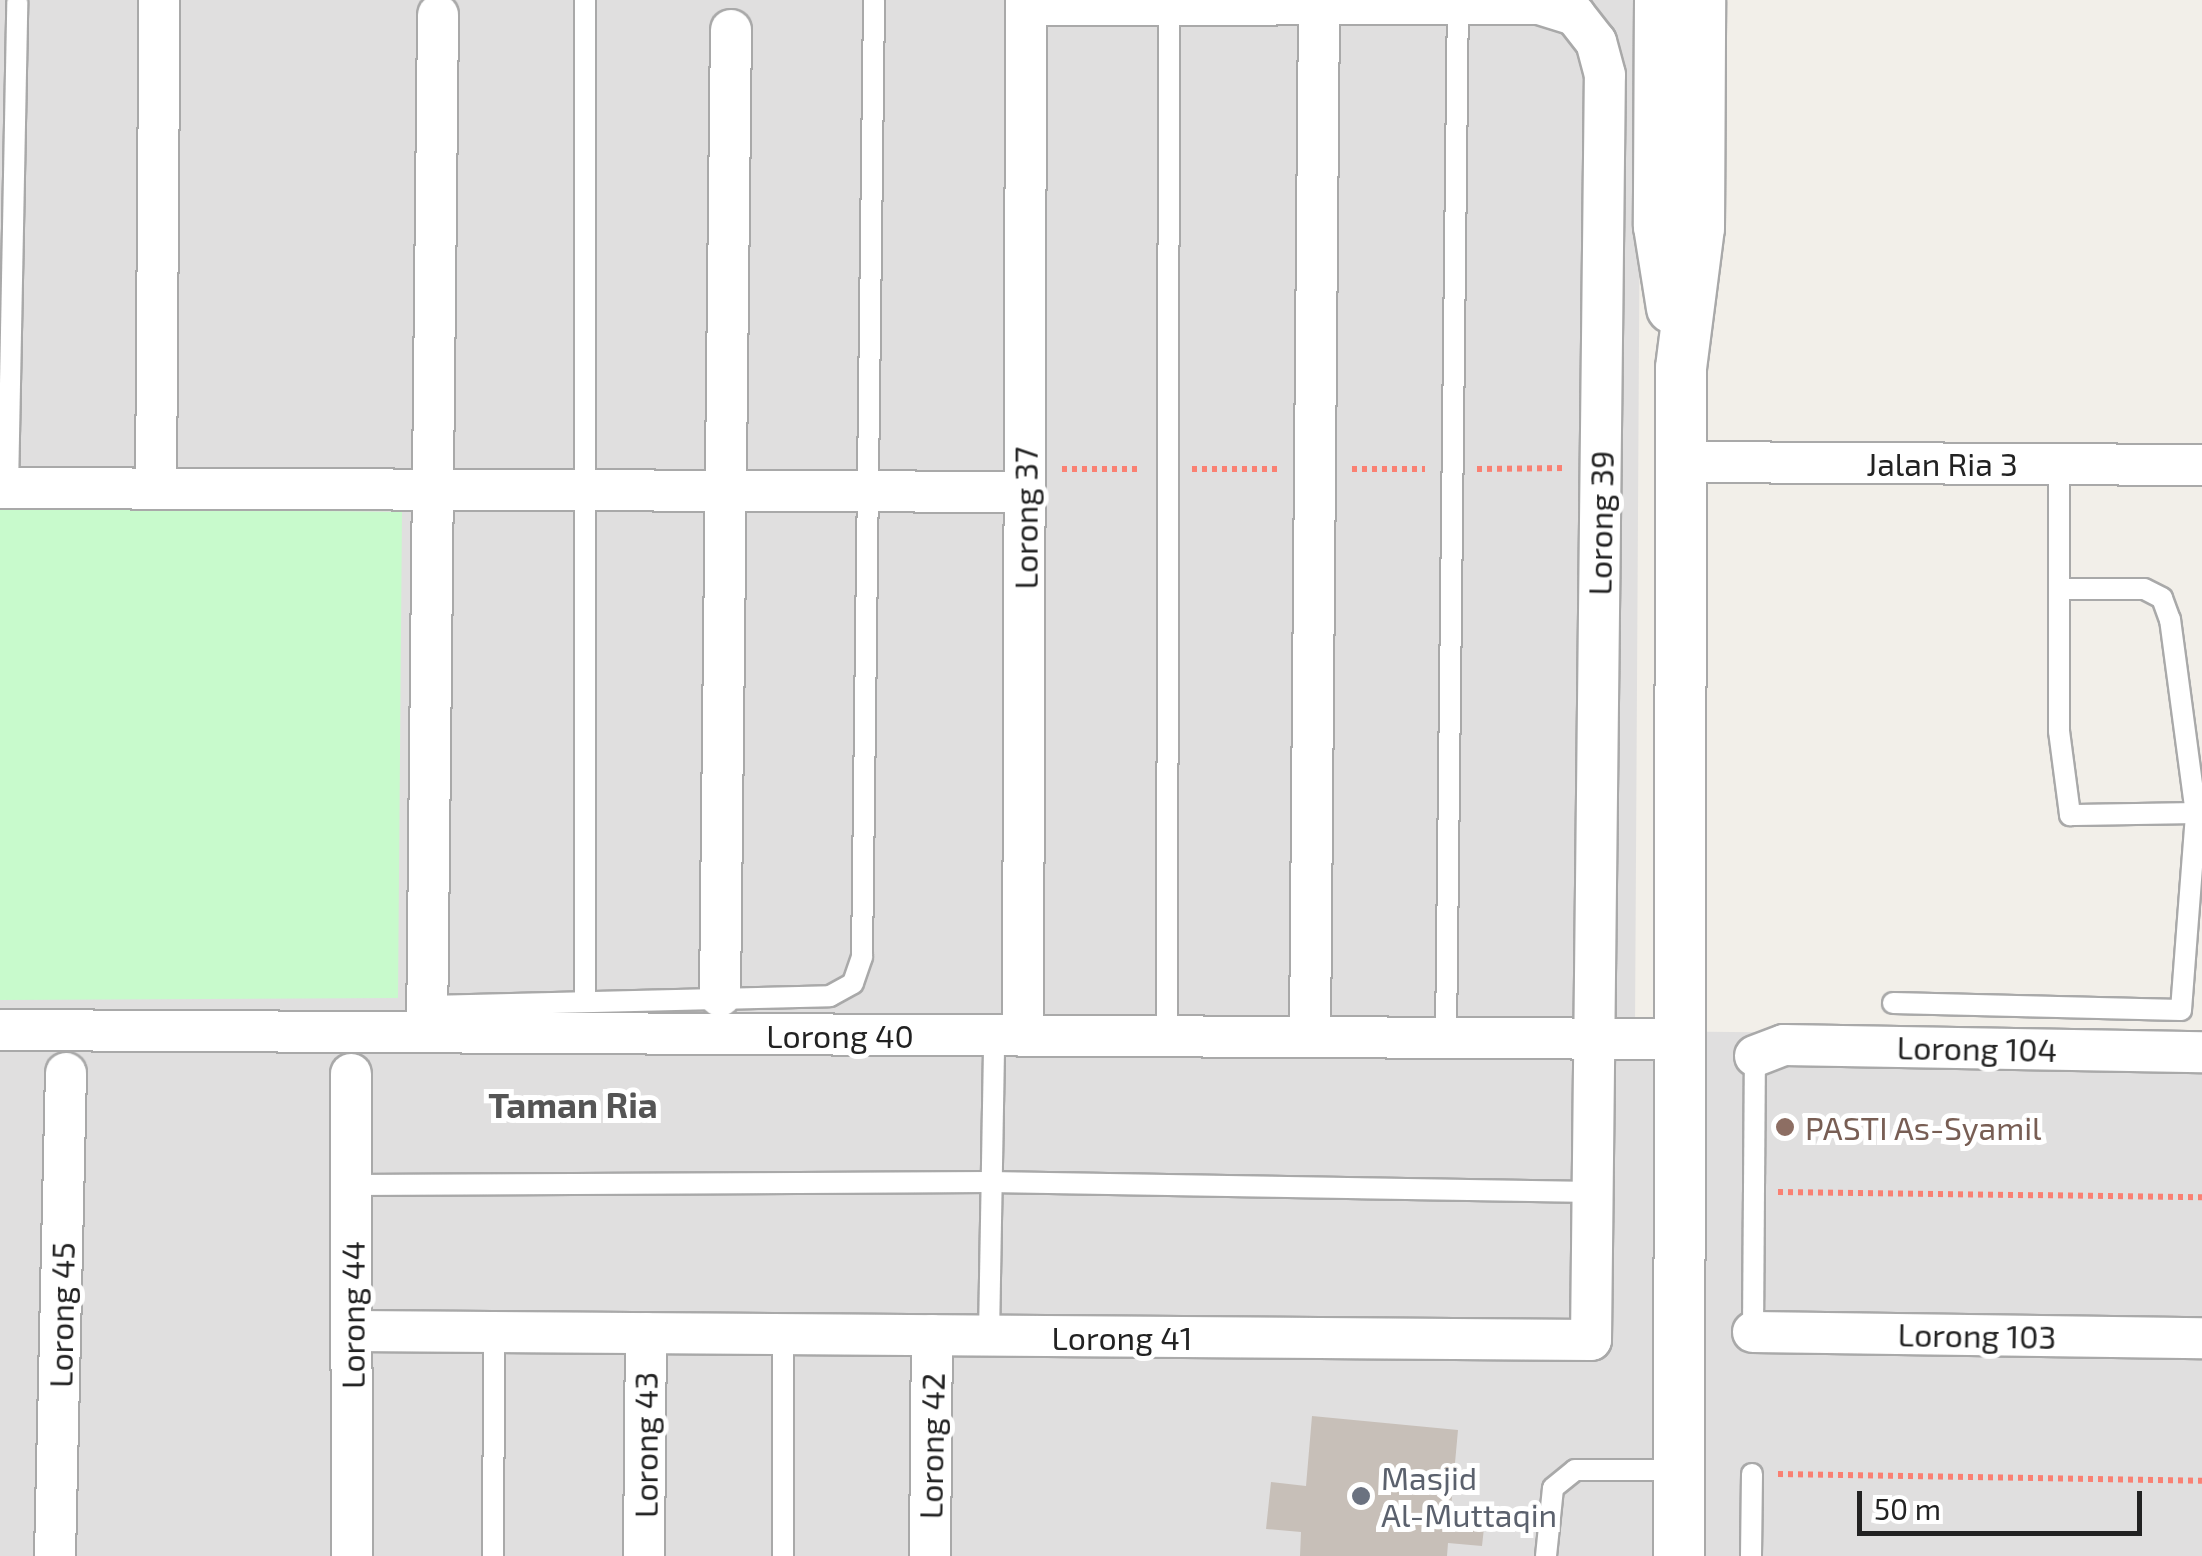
<!DOCTYPE html>
<style>
body{margin:0}
#map{position:relative;width:2202px;height:1556px;overflow:hidden;background:#f2efe9;font-family:"Exo 2",sans-serif}
div>[style]{position:absolute}
[style*='--x']{left:calc(var(--x)*1px);top:calc(var(--y)*1px);width:calc(var(--w)*1px);rotate:calc(var(--a)*1deg)}
.residential>*{inset:0;background:#e0dfdf}
.park>*{inset:0;background:#c8facc}
.building>*{inset:0;background:#c7bfb8}
.path>*{height:6px;margin-top:-3px;transform-origin:0;background:repeating-linear-gradient(90deg,#fa8072 0 5px,transparent 0 10px)}
.roads{filter:drop-shadow(2px 0 #a9a9a9) drop-shadow(-2px 0 #a9a9a9) drop-shadow(0 2px #a9a9a9) drop-shadow(0 -2px #a9a9a9)}
.service>*{height:20px;margin:-10px;padding:0 10px;transform-origin:10px;border-radius:10px;background:#fff}
.minor>*{height:40px;margin:-20px;padding:0 20px;transform-origin:20px;border-radius:20px;background:#fff}
.tertiary>*{height:50px;margin:-25px;padding:0 25px;transform-origin:25px;border-radius:25px;background:#fff}
.dots>*{width:28px;height:28px;translate:-50% -50%;box-sizing:border-box;border:5px solid #fff;border-radius:50%}
span{translate:-50% -50%;white-space:nowrap;text-align:center;line-height:1.15;-webkit-text-stroke:10px #fff;paint-order:stroke}
.street-label{font-size:32px;color:#222}
.education-label{font-size:32px;color:#785e54}
.left{translate:0 -50%;text-align:left}
.worship-label{font-size:32px;color:#5b616d}
.neighbourhood-label{font-size:35px;color:#555;font-weight:700}
.scale{position:absolute;left:1857px;top:1491px;width:285px;height:45px;box-sizing:border-box;border:5px solid #222;border-top:0;padding-left:12px;font-size:30px;line-height:35px;white-space:nowrap;color:#222;-webkit-text-stroke:8px #fff;paint-order:stroke}
</style>
<div id="map">
<div class="residential">
<div style="clip-path:polygon(0 0,1641px 0,1635px 1031px,2202px 1037px,2202px 1556px,0 1556px)"></div>
</div>
<div class="park">
<div style="clip-path:polygon(0 507px,402px 512px,398px 998px,0 1000px)"></div>
</div>
<div class="building">
<div style="clip-path:polygon(1312px 1416px,1458px 1430px,1451px 1507px,1486px 1510px,1482px 1546px,1448px 1543px,1447px 1556px,1300px 1556px,1301px 1532px,1266px 1529px,1271px 1482px,1306px 1486px)"></div>
</div>
<div class="path">
<div style="--x:1062;--y:469;--w:78;--a:0"></div>
<div style="--x:1192;--y:469;--w:88;--a:0"></div>
<div style="--x:1352;--y:469;--w:73;--a:0"></div>
<div style="--x:1477;--y:469;--w:88;--a:-0.7"></div>
<div style="--x:1778;--y:1192;--w:424;--a:0.7"></div>
<div style="--x:1778;--y:1474;--w:424;--a:0.9"></div>
</div>
<div class="roads">
<div class="service">
<div style="--x:2059;--y:463;--w:268;--a:90"></div>
<div style="--x:2059;--y:731;--w:85;--a:82.5"></div>
<div style="--x:2070;--y:815;--w:132;--a:-0.9"></div>
<div style="--x:8;--y:488;--w:486;--a:-88.9"></div>
<div style="--x:585;--y:1001;--w:1001;--a:-90"></div>
<div style="--x:1893;--y:1003;--w:288;--a:1.4"></div>
<div style="--x:2181;--y:1010;--w:197;--a:-85.6"></div>
<div style="--x:2196;--y:814;--w:196;--a:-97.6"></div>
<div style="--x:2170;--y:620;--w:23;--a:-110"></div>
<div style="--x:2162;--y:598;--w:20;--a:-153"></div>
<div style="--x:2144;--y:589;--w:83;--a:180"></div>
<div style="--x:429;--y:1006;--w:401;--a:-1.4"></div>
<div style="--x:830;--y:996;--w:26;--a:-29"></div>
<div style="--x:853;--y:983;--w:28;--a:-71"></div>
<div style="--x:862;--y:957;--w:957;--a:-89.28"></div>
<div style="--x:1167;--y:1036;--w:1029;--a:-89.89"></div>
<div style="--x:1446;--y:1038;--w:1035;--a:-89.34"></div>
<div style="--x:351;--y:1185;--w:638;--a:-0.27"></div>
<div style="--x:989;--y:1182;--w:604;--a:0.95"></div>
<div style="--x:1753;--y:1332;--w:276;--a:-89.6"></div>
<div style="--x:989;--y:1336;--w:300;--a:-89"></div>
<div style="--x:493;--y:1556;--w:224;--a:-89.7"></div>
<div style="--x:783;--y:1556;--w:222;--a:-90"></div>
<div style="--x:1546;--y:1556;--w:68;--a:-84.1"></div>
<div style="--x:1553;--y:1488;--w:28;--a:-39"></div>
<div style="--x:1575;--y:1470;--w:103;--a:0"></div>
<div style="--x:1751;--y:1556;--w:82;--a:-89.3"></div>
</div>
<div class="minor">
<div style="--x:1682;--y:462;--w:520;--a:0.33"></div>
<div style="--x:0;--y:488;--w:1025;--a:0.22"></div>
<div style="--x:156;--y:489;--w:489;--a:-89.6"></div>
<div style="--x:720;--y:996;--w:966;--a:-89.35"></div>
<div style="--x:0;--y:1030;--w:1680;--a:0.31"></div>
<div style="--x:427;--y:1032;--w:1017;--a:-89.38"></div>
<div style="--x:1023;--y:1036;--w:1036;--a:-89.83"></div>
<div style="--x:1310;--y:1037;--w:1031;--a:-89.5"></div>
<div style="--x:1755;--y:1056;--w:31;--a:-21"></div>
<div style="--x:1784;--y:1045;--w:418;--a:1"></div>
<div style="--x:351;--y:1074;--w:482;--a:89.9"></div>
<div style="--x:352;--y:1331;--w:1239;--a:0.42"></div>
<div style="--x:1591;--y:1340;--w:1265;--a:-89.37"></div>
<div style="--x:1605;--y:75;--w:34;--a:-105"></div>
<div style="--x:1596;--y:42;--w:34;--a:-128"></div>
<div style="--x:1575;--y:15;--w:37;--a:-163"></div>
<div style="--x:1540;--y:4;--w:514;--a:179.89"></div>
<div style="--x:1753;--y:1332;--w:449;--a:0.8"></div>
<div style="--x:55;--y:1556;--w:483;--a:-88.7"></div>
<div style="--x:644;--y:1556;--w:223;--a:-89.5"></div>
<div style="--x:930;--y:1556;--w:221;--a:-89.5"></div>
</div>
<div class="tertiary">
<div style="--x:1660;--y:0;--w:226;--a:90.3"></div>
<div style="--x:1659;--y:226;--w:83;--a:81"></div>
<div style="--x:1679;--y:1556;--w:1188;--a:-89.9"></div>
<div style="--x:1681;--y:368;--w:141;--a:-82.7"></div>
<div style="--x:1699;--y:228;--w:228;--a:-89.7"></div>
</div>
</div>
<div class="dots">
<div style="left:1785px;top:1127px;background:#8d6e63"></div>
<div style="left:1361px;top:1496px;background:#6b7280"></div>
</div>
<div class="street-label">
<span style="left:1942px;top:463px">Jalan Ria 3</span>
<span style="left:1025px;top:518px;rotate:-90deg">Lorong 37</span>
<span style="left:1600px;top:523px;rotate:-89deg">Lorong 39</span>
<span style="left:840px;top:1035px">Lorong 40</span>
<span style="left:1977px;top:1048px;rotate:1deg">Lorong 104</span>
<span style="left:61px;top:1315px;rotate:-89deg">Lorong 45</span>
<span style="left:352px;top:1315px;rotate:-90deg">Lorong 44</span>
<span style="left:1977px;top:1335px;rotate:1deg">Lorong 103</span>
<span style="left:1122px;top:1337px">Lorong 41</span>
<span style="left:645px;top:1445px;rotate:-90deg">Lorong 43</span>
<span style="left:931px;top:1446px;rotate:-89deg">Lorong 42</span>
</div>
<div class="education-label">
<span class="left" style="left:1805px;top:1127px">PASTI As-Syamil</span>
</div>
<div class="worship-label">
<span class="left" style="left:1381px;top:1496px">Masjid<br>Al-Muttaqin</span>
</div>
<div class="neighbourhood-label">
<span style="left:573px;top:1104px">Taman Ria</span>
</div>
<div class="scale">50 m</div>
</div>
